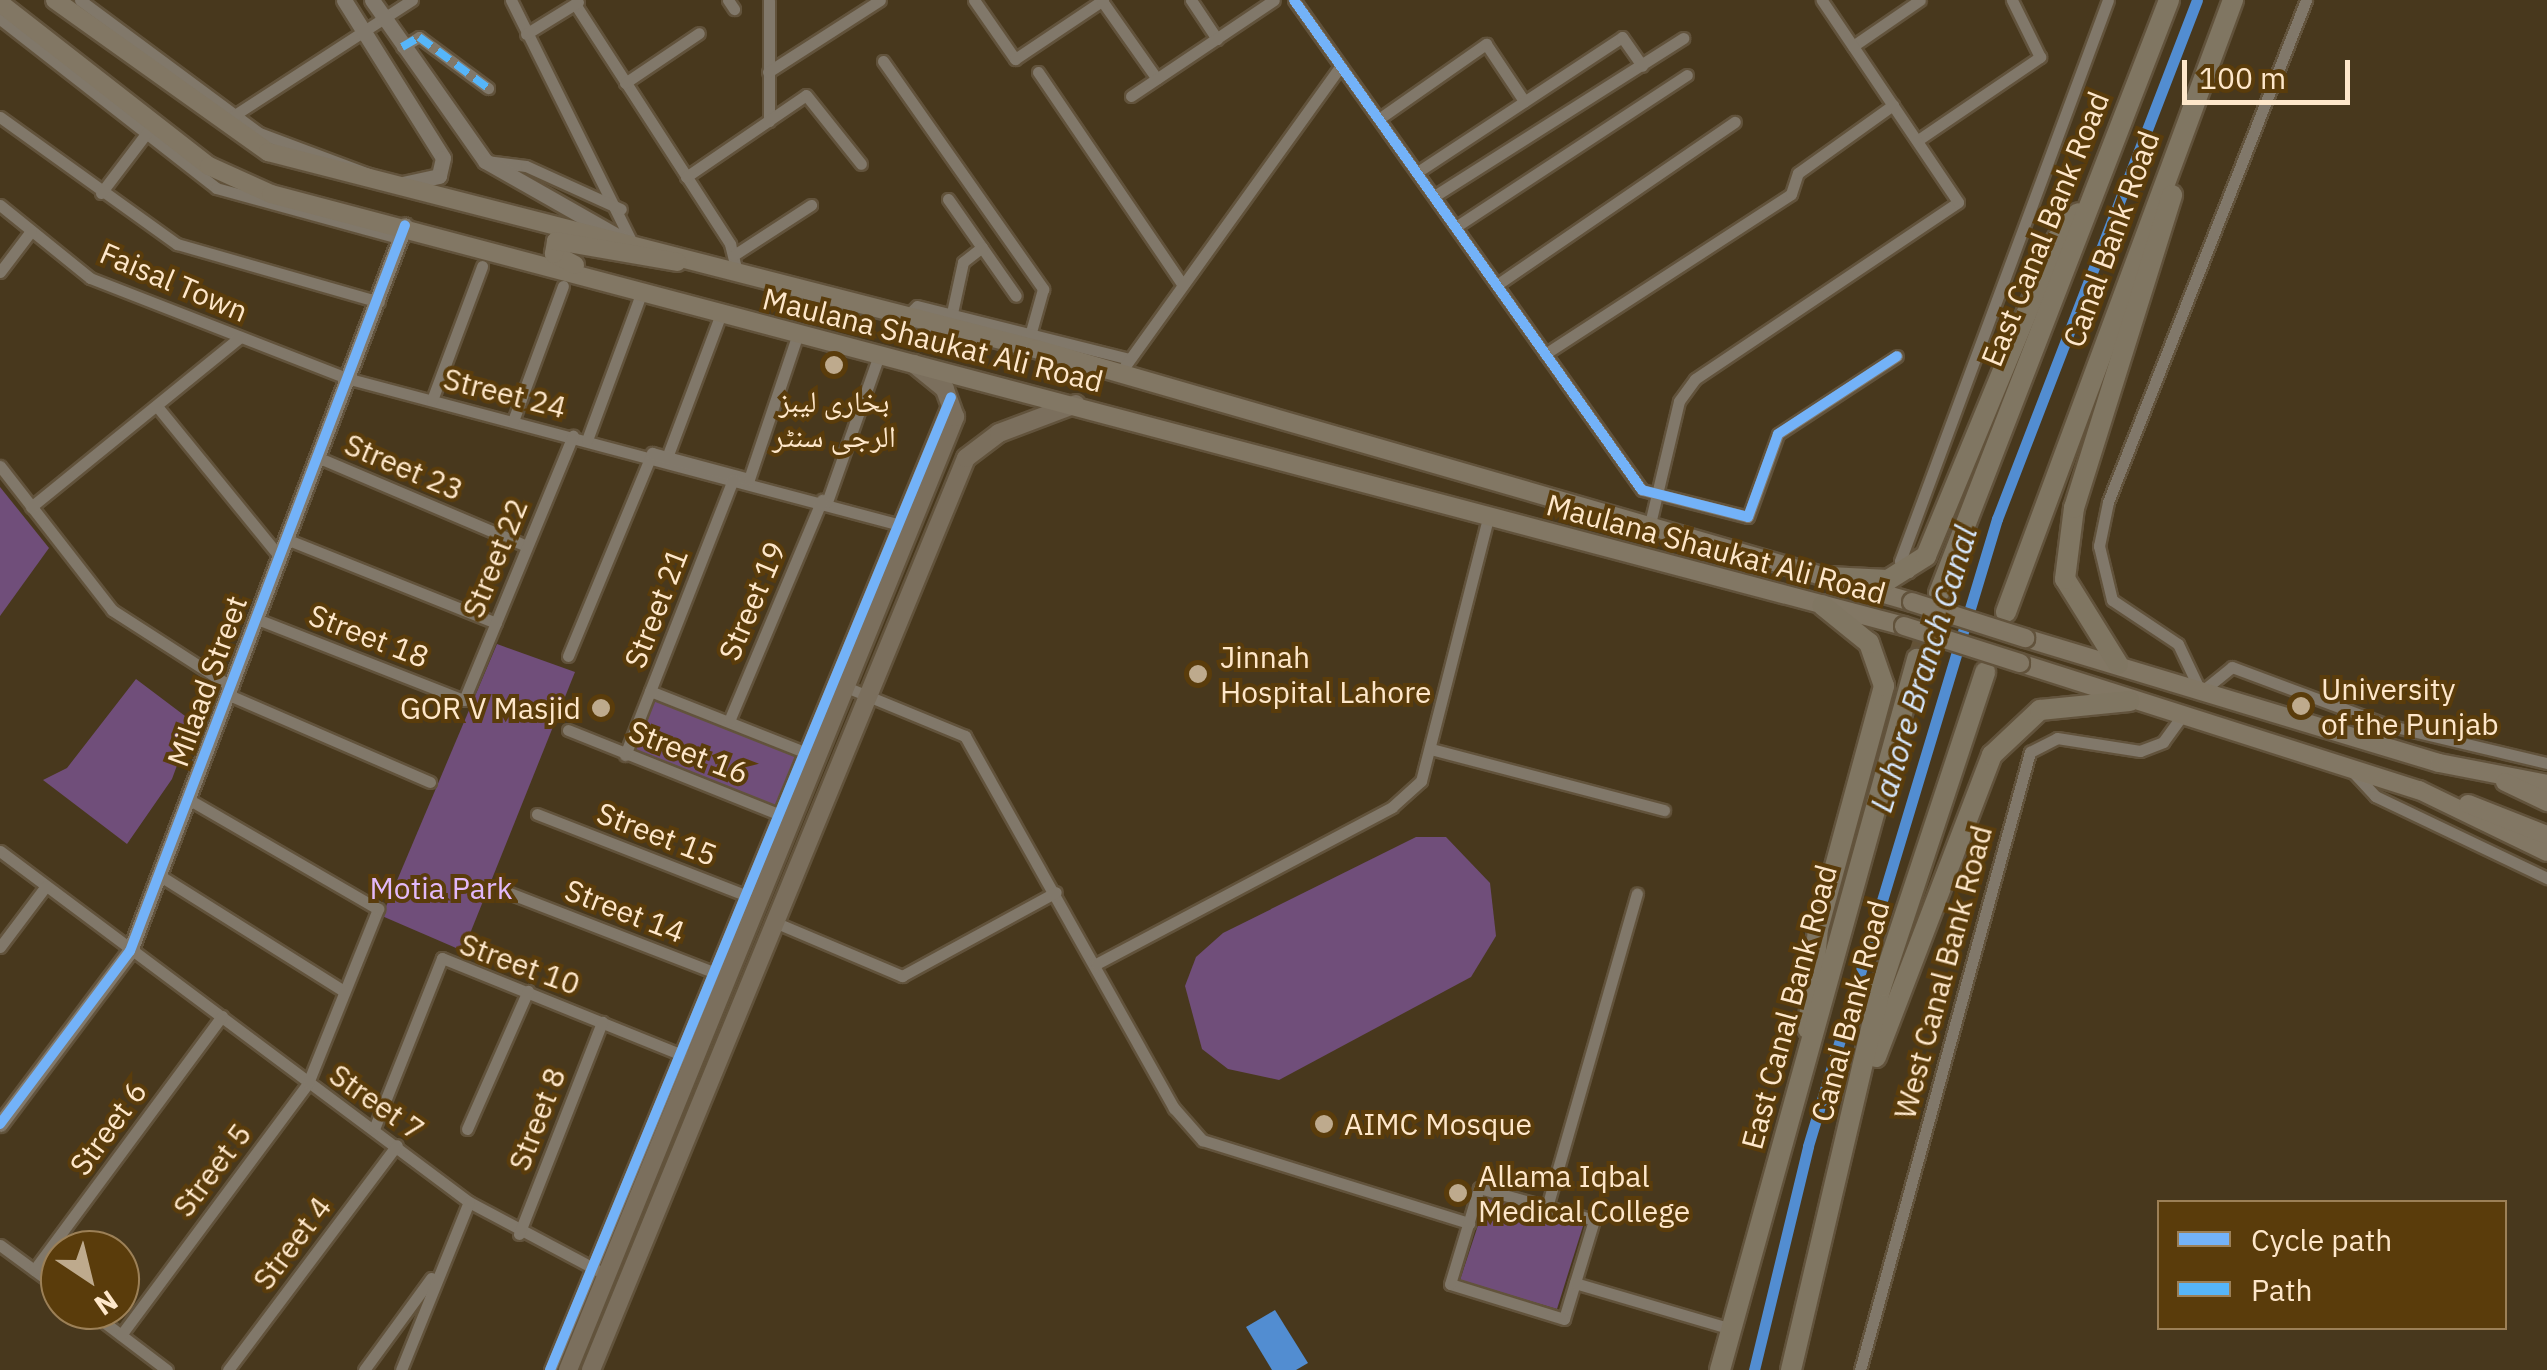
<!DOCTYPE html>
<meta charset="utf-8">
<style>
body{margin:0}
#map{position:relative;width:2547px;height:1370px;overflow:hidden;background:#48381d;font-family:"IBM Plex Sans","Noto Naskh Arabic",sans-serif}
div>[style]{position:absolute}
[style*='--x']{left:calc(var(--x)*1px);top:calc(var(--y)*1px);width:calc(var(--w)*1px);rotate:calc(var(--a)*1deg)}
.green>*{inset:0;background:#704e7a}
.water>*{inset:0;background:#528dd1}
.canal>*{height:11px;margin:-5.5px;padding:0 5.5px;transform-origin:5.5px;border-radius:5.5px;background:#528dd1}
.trunk-tunnel>*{height:20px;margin-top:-10px;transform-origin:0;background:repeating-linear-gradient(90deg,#635237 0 20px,transparent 0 30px)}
.roads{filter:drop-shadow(2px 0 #62533c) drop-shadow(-2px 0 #62533c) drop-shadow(0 2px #62533c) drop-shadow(0 -2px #62533c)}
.minor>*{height:11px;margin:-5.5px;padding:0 5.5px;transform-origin:5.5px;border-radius:5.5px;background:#81786a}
.tertiary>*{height:15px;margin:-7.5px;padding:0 7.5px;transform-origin:7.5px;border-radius:7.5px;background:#81786a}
.secondary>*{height:18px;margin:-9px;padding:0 9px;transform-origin:9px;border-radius:9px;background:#7b6f5d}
.primary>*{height:18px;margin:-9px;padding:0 9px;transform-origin:9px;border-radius:9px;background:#827764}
.trunk>*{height:20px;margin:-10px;padding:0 10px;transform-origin:10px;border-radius:10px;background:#807662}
.bridges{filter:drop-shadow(2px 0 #62533c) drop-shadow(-2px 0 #62533c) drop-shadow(0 2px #62533c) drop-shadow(0 -2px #62533c)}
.primary-bridge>*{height:18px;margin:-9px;padding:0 9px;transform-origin:9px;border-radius:9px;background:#827764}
.quiet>*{height:8px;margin-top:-4px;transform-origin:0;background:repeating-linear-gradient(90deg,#56b5f8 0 15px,transparent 0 23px)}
.cycleway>*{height:10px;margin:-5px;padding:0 5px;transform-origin:5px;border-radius:5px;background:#73b2f8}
.dots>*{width:28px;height:28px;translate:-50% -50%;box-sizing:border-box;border:5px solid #5a3c0b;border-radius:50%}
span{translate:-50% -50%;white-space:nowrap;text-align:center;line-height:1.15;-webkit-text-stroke:8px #5a3c0b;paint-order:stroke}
.street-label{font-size:30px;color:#fee7ca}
.poi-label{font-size:30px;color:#fee7ca}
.left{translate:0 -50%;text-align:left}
.right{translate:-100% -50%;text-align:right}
.park-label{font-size:30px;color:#e3b9fa}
.water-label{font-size:32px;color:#d5e5fa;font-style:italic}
.legend{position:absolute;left:2157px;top:1200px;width:350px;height:130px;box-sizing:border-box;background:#5a3c0b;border:2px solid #9c8057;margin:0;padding:12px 18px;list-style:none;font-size:30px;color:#fee7ca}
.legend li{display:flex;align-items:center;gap:20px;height:50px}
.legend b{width:50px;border:2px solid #9c8057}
.north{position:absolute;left:40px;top:1230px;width:100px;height:100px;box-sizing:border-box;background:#5a3c0b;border:2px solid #9c8057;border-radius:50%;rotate:145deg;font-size:28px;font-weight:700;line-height:40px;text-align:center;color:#fee7ca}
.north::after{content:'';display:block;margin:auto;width:35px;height:45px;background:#beaa8d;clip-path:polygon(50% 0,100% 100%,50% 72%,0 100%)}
.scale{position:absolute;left:2182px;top:60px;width:168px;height:45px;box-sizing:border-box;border:5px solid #fee7ca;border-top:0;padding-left:12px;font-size:30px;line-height:35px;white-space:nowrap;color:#fee7ca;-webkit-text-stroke:8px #5a3c0b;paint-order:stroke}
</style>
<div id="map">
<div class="green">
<div style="clip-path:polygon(0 487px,49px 548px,0 616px)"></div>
<div style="clip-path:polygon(497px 644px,575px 672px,463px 951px,382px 916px)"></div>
<div style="clip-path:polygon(136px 679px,193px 722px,172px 779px,127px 844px,43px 780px,67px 768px)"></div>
<div style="clip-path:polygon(653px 696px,798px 754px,774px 810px,629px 753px)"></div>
<div style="clip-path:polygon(1416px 837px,1446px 837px,1490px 883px,1496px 936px,1471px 977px,1279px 1080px,1228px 1069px,1202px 1049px,1185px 986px,1196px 957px,1223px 933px)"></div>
<div style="clip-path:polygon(1487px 1198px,1583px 1226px,1557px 1309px,1460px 1280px)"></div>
</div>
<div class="water">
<div style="clip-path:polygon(1275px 1310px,1308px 1363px,1296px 1370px,1272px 1370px,1246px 1327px)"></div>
</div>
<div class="canal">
<div style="--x:1754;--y:1370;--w:230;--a:-76.4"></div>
<div style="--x:1808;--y:1146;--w:655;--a:-73.23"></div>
<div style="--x:1997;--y:519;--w:556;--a:-68.93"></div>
</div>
<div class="trunk-tunnel">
<div style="--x:1917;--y:659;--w:69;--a:-71.3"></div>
</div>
<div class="roads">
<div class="minor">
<div style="--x:80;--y:0;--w:223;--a:36.6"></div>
<div style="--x:259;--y:133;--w:131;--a:20.5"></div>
<div style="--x:511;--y:0;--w:269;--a:63.5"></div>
<div style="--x:728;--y:0;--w:11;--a:56"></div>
<div style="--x:769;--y:0;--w:121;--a:90"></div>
<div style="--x:974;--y:0;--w:72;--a:55.2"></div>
<div style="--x:1015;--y:59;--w:106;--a:-33.8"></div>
<div style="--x:1191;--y:0;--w:47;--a:56.3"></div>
<div style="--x:1294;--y:0;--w:601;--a:54.62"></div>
<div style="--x:1642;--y:490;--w:109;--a:14.3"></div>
<div style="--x:1748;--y:517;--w:88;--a:-70.1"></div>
<div style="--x:1778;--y:434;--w:142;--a:-33.2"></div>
<div style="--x:1102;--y:1;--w:95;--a:54.8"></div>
<div style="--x:575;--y:4;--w:286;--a:57.1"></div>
<div style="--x:730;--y:244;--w:30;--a:76"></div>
<div style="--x:0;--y:19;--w:274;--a:38"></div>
<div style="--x:216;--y:188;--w:190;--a:15.3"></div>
<div style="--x:526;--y:34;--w:61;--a:-31.6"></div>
<div style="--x:1853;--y:46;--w:81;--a:-34.5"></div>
<div style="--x:402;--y:47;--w:20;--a:-30"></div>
<div style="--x:419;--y:37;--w:86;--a:36.5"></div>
<div style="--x:883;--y:61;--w:279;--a:54.9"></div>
<div style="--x:1043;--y:289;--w:45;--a:105.6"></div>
<div style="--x:768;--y:72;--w:133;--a:-32.7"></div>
<div style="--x:1038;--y:72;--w:256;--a:55.8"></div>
<div style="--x:625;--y:83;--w:89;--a:-34"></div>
<div style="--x:1131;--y:96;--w:172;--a:-33.9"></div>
<div style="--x:1383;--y:116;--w:126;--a:-35"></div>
<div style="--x:1486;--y:44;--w:69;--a:56.3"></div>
<div style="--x:0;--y:117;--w:218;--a:35.7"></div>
<div style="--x:177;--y:244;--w:210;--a:16"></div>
<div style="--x:230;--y:118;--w:217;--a:-33"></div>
<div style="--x:1918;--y:140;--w:148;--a:-34.2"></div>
<div style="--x:2040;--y:57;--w:64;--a:-116.2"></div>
<div style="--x:486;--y:161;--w:40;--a:7.1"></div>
<div style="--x:526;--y:166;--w:104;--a:24.4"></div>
<div style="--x:1419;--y:171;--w:243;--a:-33.4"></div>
<div style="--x:1622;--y:37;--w:35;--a:55"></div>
<div style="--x:686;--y:177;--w:145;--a:-34.3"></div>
<div style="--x:806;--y:95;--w:88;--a:51.4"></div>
<div style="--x:101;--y:193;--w:78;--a:-52.8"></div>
<div style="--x:1436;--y:195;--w:293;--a:-32.4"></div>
<div style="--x:948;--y:199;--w:118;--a:55"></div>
<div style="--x:0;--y:205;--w:116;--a:39"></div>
<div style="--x:90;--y:278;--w:275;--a:21.3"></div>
<div style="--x:346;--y:378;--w:577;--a:14.85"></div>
<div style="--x:1457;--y:226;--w:275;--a:-33.3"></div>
<div style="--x:734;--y:255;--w:92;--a:-33"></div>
<div style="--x:0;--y:272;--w:51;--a:-52.9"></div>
<div style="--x:1498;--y:284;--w:287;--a:-34.4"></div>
<div style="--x:952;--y:313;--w:52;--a:-77.8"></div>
<div style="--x:963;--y:262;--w:24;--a:-38"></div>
<div style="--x:904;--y:319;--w:18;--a:-45"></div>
<div style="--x:917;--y:306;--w:219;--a:14"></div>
<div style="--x:1545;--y:354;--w:293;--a:-33"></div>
<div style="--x:1791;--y:194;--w:22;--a:-72"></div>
<div style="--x:1798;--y:173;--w:117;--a:-35.6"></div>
<div style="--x:1120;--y:373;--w:378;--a:-54.3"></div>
<div style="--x:432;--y:400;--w:143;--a:-69.5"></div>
<div style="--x:160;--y:410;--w:190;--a:50.8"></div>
<div style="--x:513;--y:421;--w:144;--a:-69.7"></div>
<div style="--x:587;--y:440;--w:156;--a:-69.7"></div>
<div style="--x:669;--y:452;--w:147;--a:-69.4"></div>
<div style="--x:317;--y:457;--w:228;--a:23"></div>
<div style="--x:0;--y:466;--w:182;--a:52.1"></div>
<div style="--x:112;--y:610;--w:143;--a:32.7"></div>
<div style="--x:827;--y:502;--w:156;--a:-70.5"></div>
<div style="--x:31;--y:507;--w:269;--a:-39.1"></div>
<div style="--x:1649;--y:528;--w:130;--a:-76.7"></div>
<div style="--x:1679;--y:401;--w:27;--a:-54"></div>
<div style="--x:1695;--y:379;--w:317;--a:-33.9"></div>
<div style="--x:1958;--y:202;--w:244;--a:-124"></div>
<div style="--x:286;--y:539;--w:226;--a:21.8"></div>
<div style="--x:1909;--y:572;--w:14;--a:-129"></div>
<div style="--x:1900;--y:561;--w:598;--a:-69.66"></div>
<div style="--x:257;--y:619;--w:222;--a:21.4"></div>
<div style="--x:464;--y:700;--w:286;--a:-67.6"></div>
<div style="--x:568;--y:656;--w:220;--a:-67.5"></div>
<div style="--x:652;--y:453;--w:100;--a:15"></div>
<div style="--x:749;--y:479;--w:151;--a:-71.4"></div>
<div style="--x:2197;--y:684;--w:44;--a:-115.4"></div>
<div style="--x:2178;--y:644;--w:79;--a:-146.3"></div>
<div style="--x:2112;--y:600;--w:56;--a:-103.5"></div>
<div style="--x:2099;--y:546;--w:45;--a:-78.4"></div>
<div style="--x:2108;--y:502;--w:540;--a:-68.47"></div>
<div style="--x:846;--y:687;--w:129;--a:22.4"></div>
<div style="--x:965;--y:736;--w:427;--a:60.7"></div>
<div style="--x:1174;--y:1108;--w:43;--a:48.8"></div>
<div style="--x:1202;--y:1140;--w:280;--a:17.3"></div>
<div style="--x:2206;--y:688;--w:33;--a:-39"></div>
<div style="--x:2232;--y:667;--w:165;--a:20.5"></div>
<div style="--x:2387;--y:725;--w:164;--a:13.4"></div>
<div style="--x:650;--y:691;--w:171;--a:21.6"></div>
<div style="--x:229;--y:695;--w:219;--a:23.4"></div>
<div style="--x:729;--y:721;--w:240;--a:-67.2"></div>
<div style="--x:568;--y:730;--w:232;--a:21.8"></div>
<div style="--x:1431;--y:749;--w:241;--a:14.7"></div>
<div style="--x:625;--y:755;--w:296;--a:-68.6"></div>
<div style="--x:2353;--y:772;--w:33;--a:47"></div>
<div style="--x:2375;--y:796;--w:191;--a:25.5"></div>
<div style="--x:537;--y:814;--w:229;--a:21.3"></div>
<div style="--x:0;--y:851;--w:586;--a:36.81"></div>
<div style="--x:469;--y:1202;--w:145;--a:28"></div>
<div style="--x:162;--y:877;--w:215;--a:32.1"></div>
<div style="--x:504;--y:891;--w:235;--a:21.2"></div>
<div style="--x:779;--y:924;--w:134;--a:22.9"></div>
<div style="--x:902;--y:976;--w:175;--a:-28.6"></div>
<div style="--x:0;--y:947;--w:76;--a:-53"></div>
<div style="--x:1096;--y:964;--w:335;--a:-27.9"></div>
<div style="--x:1392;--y:807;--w:39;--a:-42"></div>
<div style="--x:1421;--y:781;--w:271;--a:-75.7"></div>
<div style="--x:374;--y:1129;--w:184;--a:-68.3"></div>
<div style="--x:442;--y:958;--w:262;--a:22"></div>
<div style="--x:467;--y:1129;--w:151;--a:-66.2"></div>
<div style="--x:1479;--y:1188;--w:119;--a:15.5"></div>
<div style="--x:1594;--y:1220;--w:103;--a:106.9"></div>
<div style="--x:1564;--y:1319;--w:119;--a:-162.9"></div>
<div style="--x:1450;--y:1284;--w:100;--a:-73.2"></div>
<div style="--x:1547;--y:1207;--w:326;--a:-74"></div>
<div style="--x:519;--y:1234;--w:228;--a:-68.6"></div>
<div style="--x:0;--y:1245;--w:74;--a:36.3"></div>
<div style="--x:34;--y:1270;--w:316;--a:-53.5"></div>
<div style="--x:1575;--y:1283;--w:163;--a:16.4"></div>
<div style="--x:88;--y:1310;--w:99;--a:37.2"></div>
<div style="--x:121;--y:1335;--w:314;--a:-53.4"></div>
<div style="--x:308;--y:1083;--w:188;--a:-68.1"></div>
<div style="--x:378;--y:909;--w:217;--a:-149.9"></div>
<div style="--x:228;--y:1370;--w:281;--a:-53.1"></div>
<div style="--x:364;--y:1370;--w:114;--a:-53.9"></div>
<div style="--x:401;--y:1370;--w:181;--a:-68"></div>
<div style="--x:550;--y:1370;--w:1048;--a:-67.62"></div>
<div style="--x:1860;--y:1370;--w:641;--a:-74.62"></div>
<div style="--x:2030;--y:752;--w:30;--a:-27"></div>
<div style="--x:2057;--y:738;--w:84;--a:8.9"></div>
<div style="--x:2140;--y:751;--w:25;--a:-21"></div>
<div style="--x:2163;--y:742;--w:29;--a:-54"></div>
</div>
<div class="tertiary">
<div style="--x:344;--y:0;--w:186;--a:57.9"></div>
<div style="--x:443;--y:158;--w:18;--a:103"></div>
<div style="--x:439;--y:176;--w:42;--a:167.6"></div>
<div style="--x:372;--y:0;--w:197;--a:54.9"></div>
<div style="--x:485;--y:161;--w:154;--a:29.6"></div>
<div style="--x:0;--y:1124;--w:216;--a:-53.1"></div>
<div style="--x:130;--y:951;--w:776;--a:-69.25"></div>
</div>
<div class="secondary">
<div style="--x:568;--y:1370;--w:1029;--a:-67.9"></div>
<div style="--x:955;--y:417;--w:30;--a:-110"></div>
<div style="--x:945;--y:389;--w:40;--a:-141"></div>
<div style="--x:591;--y:1370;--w:986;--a:-67.65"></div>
<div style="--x:966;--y:458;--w:41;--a:-37.1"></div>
<div style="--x:999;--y:433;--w:82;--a:-20.6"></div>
</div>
<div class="primary">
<div style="--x:55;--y:0;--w:262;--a:35.5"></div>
<div style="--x:268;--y:152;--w:793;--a:14.39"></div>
<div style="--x:1036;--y:349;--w:912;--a:16.11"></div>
<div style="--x:0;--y:3;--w:265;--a:38"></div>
<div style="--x:209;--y:166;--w:68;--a:24.3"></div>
<div style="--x:271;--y:194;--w:1689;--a:14.82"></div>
<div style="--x:575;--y:265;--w:24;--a:-152"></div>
<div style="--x:554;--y:254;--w:13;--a:-81"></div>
<div style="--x:556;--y:241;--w:123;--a:9.8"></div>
<div style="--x:2025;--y:638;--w:432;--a:16.8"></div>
<div style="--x:2439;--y:763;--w:110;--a:11"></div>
<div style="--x:2020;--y:663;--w:419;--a:17.7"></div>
<div style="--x:2419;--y:790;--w:142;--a:25.8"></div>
<div style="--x:2505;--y:782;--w:47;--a:25.5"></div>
<div style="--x:2468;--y:804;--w:85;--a:21.4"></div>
</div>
<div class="trunk">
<div style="--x:1829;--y:577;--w:59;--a:2.9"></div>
<div style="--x:1888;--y:580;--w:45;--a:-32.3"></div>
<div style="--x:1926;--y:556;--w:343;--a:-67.5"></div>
<div style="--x:2057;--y:239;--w:33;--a:-51"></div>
<div style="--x:1939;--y:593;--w:636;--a:-68.8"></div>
<div style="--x:2006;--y:612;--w:653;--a:-69.65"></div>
<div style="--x:2118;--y:664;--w:100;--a:-121.9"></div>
<div style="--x:2065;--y:579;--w:72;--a:-82.8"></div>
<div style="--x:2074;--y:508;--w:328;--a:-72.6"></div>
<div style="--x:1808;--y:1029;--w:100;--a:-84.3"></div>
<div style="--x:1818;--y:929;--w:252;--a:-74.8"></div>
<div style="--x:1884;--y:686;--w:46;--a:-109.2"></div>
<div style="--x:1869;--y:643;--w:60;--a:-141"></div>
<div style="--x:1876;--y:1057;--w:324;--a:-69"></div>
<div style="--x:1992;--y:755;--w:66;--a:-43.2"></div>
<div style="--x:2040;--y:710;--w:90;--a:-5.7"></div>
<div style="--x:1720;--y:1370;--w:738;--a:-74.51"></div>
<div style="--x:1791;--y:1370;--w:393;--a:-76.8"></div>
<div style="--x:1881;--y:987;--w:332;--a:-71.7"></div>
</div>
</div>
<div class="bridges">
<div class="primary-bridge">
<div style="--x:1912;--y:602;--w:119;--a:17.7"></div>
<div style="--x:1904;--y:626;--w:122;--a:17.7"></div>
</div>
</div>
<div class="quiet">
<div style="--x:402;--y:47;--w:20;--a:-30"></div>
<div style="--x:419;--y:37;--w:86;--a:36.5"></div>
</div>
<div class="cycleway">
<div style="--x:1294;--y:0;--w:601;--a:54.62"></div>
<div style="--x:1642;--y:490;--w:109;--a:14.3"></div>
<div style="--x:1748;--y:517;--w:88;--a:-70.1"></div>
<div style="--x:1778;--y:434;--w:142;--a:-33.2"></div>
<div style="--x:0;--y:1124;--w:216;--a:-53.1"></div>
<div style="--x:130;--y:951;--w:776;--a:-69.25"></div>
<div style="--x:550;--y:1370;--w:1052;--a:-67.6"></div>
</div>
<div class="dots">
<div style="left:834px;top:365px;background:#beaa8d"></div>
<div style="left:1198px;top:674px;background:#beaa8d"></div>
<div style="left:2301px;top:706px;background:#beaa8d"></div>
<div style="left:601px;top:708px;background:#beaa8d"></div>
<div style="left:1324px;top:1124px;background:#beaa8d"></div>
<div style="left:1458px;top:1193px;background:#beaa8d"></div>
</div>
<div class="street-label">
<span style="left:2045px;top:229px;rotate:-68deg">East Canal Bank Road</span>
<span style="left:2111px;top:239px;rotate:-70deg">Canal Bank Road</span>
<span style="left:174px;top:282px;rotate:23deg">Faisal Town</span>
<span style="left:933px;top:340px;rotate:14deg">Maulana Shaukat Ali Road</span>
<span style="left:505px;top:393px;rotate:14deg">Street 24</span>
<span style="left:404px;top:467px;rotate:23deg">Street 23</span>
<span style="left:1716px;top:549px;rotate:15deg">Maulana Shaukat Ali Road</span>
<span style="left:495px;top:558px;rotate:-68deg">Street 22</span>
<span style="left:752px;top:601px;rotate:-67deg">Street 19</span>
<span style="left:656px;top:608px;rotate:-69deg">Street 21</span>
<span style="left:369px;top:636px;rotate:21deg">Street 18</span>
<span style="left:207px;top:681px;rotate:-70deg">Milaad Street</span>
<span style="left:689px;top:752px;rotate:21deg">Street 16</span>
<span style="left:657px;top:834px;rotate:21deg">Street 15</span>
<span style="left:625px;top:911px;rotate:21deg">Street 14</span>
<span style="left:520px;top:964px;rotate:20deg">Street 10</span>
<span style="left:1943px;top:972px;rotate:-75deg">West Canal Bank Road</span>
<span style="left:1789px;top:1007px;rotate:-75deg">East Canal Bank Road</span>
<span style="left:1850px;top:1011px;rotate:-75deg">Canal Bank Road</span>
<span style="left:377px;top:1102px;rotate:35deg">Street 7</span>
<span style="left:537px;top:1119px;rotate:-69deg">Street 8</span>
<span style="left:108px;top:1128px;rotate:-54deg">Street 6</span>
<span style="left:212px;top:1170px;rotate:-53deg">Street 5</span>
<span style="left:292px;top:1243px;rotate:-53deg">Street 4</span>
</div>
<div class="poi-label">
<span style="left:834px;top:418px">بخاری لیبز<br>الرجی سنٹر</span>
<span class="left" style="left:1220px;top:674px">Jinnah<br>Hospital Lahore</span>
<span class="left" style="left:2321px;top:706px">University<br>of the Punjab</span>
<span class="right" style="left:581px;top:708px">GOR V Masjid</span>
<span class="left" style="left:1344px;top:1124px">AIMC Mosque</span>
<span class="left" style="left:1478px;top:1193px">Allama Iqbal<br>Medical College</span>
</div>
<div class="park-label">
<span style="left:441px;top:888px">Motia Park</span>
</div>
<div class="water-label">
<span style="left:1923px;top:669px;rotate:-73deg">Lahore Branch Canal</span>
</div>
<ul class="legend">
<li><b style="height:12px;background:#73b2f8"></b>Cycle path</li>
<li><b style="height:12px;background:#56b5f8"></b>Path</li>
</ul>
<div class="north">N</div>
<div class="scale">100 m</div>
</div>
